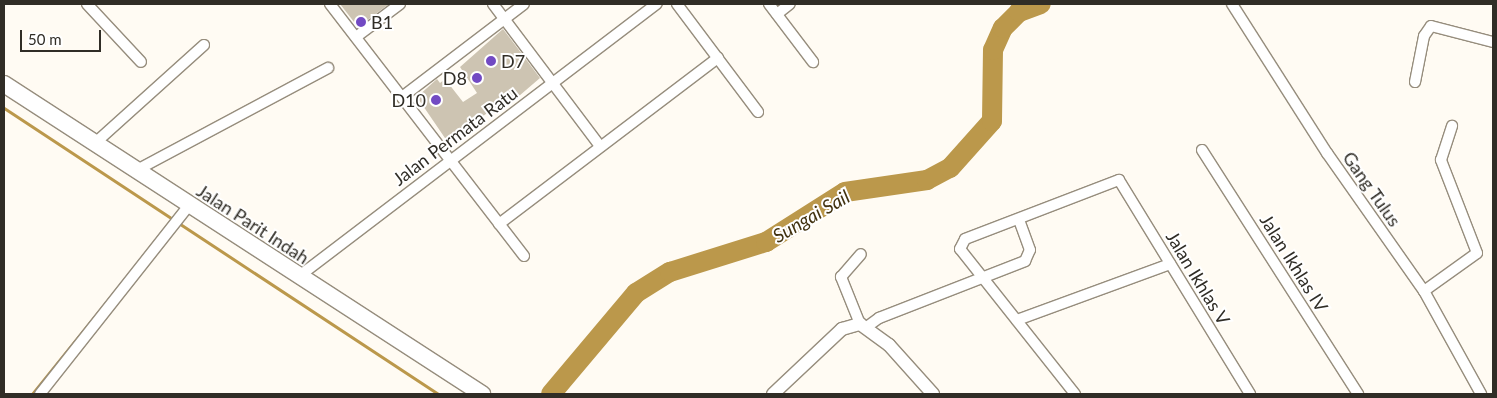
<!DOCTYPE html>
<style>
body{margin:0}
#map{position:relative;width:1497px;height:398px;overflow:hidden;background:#fffbf3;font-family:Lato,sans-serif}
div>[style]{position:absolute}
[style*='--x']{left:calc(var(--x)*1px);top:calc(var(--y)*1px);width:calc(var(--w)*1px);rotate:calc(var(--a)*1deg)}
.stream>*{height:3px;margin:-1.5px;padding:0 1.5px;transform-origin:1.5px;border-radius:1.5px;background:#bb984b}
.river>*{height:20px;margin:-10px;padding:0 10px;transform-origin:10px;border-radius:10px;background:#bb984b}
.building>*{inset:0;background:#cdc4b2}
.roads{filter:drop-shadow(1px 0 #968d7d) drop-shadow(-1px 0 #968d7d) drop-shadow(0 1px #968d7d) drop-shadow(0 -1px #968d7d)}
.minor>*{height:10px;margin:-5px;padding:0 5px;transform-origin:5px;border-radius:5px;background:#fff}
.tertiary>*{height:12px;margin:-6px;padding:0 6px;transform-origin:6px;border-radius:6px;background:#fff}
.primary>*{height:16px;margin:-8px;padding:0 8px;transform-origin:8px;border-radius:8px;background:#fff}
.dots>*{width:14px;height:14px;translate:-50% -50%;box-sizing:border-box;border:2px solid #fff;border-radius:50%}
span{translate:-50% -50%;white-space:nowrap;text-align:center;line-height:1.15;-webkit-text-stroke:4px #fff;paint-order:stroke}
.poi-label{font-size:18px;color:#302d26}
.left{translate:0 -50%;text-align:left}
.right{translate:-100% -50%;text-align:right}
.street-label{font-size:18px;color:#302d26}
.water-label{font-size:19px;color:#423311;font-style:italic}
.frame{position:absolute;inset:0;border:5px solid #302d26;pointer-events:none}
.scale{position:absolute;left:20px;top:30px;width:81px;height:22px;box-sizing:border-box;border:2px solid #302d26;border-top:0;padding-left:6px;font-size:15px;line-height:18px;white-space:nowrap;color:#302d26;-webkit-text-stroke:4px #fff;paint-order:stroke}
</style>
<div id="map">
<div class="stream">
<div style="--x:4;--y:108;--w:520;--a:33.38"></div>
<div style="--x:32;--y:394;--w:166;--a:-51.1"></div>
</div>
<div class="river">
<div style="--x:551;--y:394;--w:132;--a:-49.9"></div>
<div style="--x:636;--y:293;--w:40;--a:-32"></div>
<div style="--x:670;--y:272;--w:101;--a:-17.4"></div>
<div style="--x:766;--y:242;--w:93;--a:-32.3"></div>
<div style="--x:845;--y:192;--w:83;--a:-8.3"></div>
<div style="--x:927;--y:180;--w:26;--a:-28"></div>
<div style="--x:950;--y:168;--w:63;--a:-48.2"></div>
<div style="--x:992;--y:121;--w:71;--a:-89.2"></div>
<div style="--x:993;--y:50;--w:24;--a:-66"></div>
<div style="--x:1003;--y:28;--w:23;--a:-45"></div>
<div style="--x:1019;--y:12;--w:23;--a:-20"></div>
</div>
<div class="building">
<div style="clip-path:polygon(340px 4px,389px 4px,358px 27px)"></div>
<div style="clip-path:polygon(503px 29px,540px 78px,512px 102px,509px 98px,447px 141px,417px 97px,437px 79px,440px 83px,445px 79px,463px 102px,477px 93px,460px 67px)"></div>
</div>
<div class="roads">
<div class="minor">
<div style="--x:87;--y:4;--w:79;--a:47"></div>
<div style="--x:330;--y:4;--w:318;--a:52.4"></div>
<div style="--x:493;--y:4;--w:178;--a:53"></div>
<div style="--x:677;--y:4;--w:135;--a:53.1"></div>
<div style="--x:769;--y:4;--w:73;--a:52.8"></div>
<div style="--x:1232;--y:4;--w:177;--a:57.5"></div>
<div style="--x:1327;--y:153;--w:169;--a:54.9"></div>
<div style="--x:1424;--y:291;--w:118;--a:61"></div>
<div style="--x:777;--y:14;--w:16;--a:-38"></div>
<div style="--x:356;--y:37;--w:55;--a:-36.9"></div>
<div style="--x:1415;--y:82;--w:47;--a:-78.9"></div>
<div style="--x:1424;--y:36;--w:12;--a:-55"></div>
<div style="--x:1431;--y:26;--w:64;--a:14.5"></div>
<div style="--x:402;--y:97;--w:153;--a:-37.3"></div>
<div style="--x:94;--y:144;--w:148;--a:-42"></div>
<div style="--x:1202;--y:150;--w:290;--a:57.4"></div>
<div style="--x:135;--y:171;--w:219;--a:-28.1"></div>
<div style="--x:499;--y:224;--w:275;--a:-37.2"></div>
<div style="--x:298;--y:277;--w:451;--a:-37.3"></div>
<div style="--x:1424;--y:291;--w:65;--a:-35.6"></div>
<div style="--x:1477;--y:253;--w:100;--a:-111.2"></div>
<div style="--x:1441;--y:160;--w:36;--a:-72"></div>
<div style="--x:1017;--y:320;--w:163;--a:-20.1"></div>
<div style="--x:860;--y:324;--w:51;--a:-112"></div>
<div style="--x:841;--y:277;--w:30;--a:-49"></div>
<div style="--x:868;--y:326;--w:14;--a:-36"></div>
<div style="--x:879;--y:318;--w:157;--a:-21.3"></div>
<div style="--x:1025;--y:261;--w:12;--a:-66"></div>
<div style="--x:1030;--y:250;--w:32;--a:-110"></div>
<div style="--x:40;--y:394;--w:241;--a:-51.7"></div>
<div style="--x:1075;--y:394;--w:185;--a:-128.4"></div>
<div style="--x:960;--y:249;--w:11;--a:-63"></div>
<div style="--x:965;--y:239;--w:165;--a:-21"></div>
<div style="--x:1119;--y:180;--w:251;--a:58.5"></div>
</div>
<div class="tertiary">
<div style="--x:773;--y:394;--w:95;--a:-43.3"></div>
<div style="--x:842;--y:329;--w:19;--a:-16"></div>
<div style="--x:860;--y:324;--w:36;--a:36"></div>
<div style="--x:889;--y:345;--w:66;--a:48.1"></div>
</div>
<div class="primary">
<div style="--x:4;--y:84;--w:570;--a:32.96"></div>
</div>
</div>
<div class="dots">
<div style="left:361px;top:22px;background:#724ac3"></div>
<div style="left:491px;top:61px;background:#724ac3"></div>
<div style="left:477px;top:78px;background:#724ac3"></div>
<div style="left:436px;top:100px;background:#724ac3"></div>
</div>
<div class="poi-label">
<span class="left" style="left:371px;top:22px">B1</span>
<span class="left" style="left:501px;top:61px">D7</span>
<span class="right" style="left:467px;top:78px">D8</span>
<span class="right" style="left:426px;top:100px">D10</span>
</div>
<div class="street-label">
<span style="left:455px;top:136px;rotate:-37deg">Jalan Permata Ratu</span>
<span style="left:1372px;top:189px;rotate:55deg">Gang Tulus</span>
<span style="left:253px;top:224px;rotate:33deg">Jalan Parit Indah</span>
<span style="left:1294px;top:263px;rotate:58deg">Jalan Ikhlas IV</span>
<span style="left:1198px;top:278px;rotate:59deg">Jalan Ikhlas V</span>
</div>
<div class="water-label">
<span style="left:811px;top:216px;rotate:-30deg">Sungai Sail</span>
</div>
<div class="frame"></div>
<div class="scale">50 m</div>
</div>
